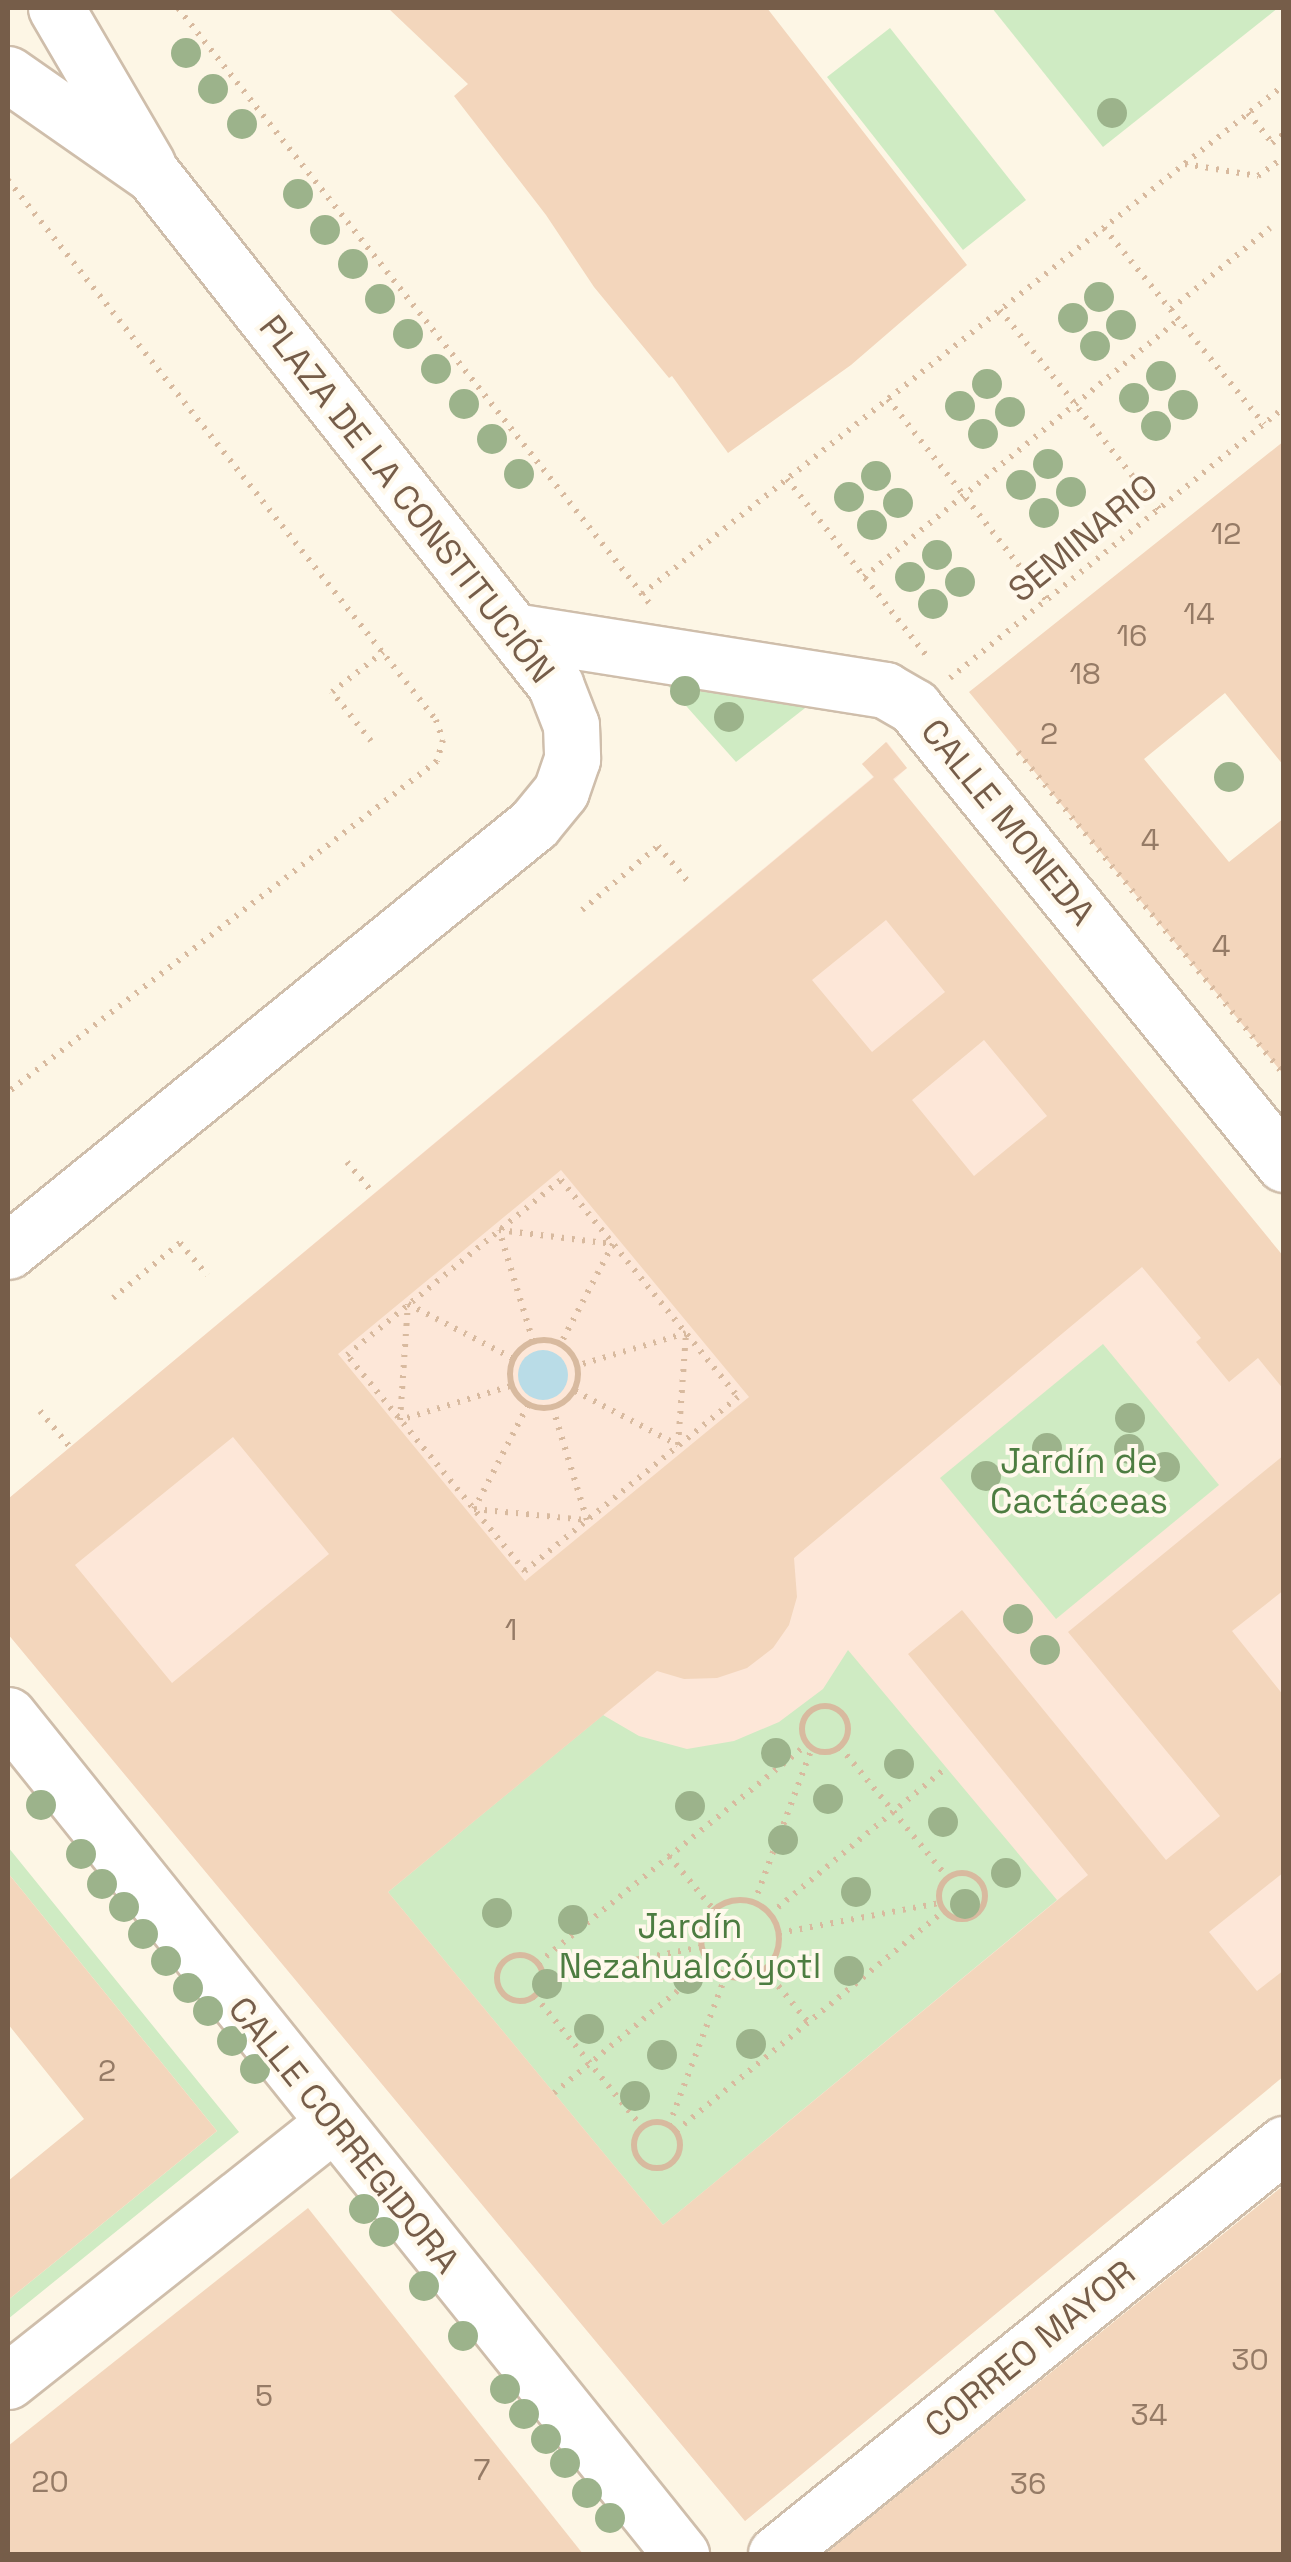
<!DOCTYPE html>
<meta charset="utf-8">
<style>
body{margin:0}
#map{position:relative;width:1291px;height:2562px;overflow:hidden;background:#fdf6e5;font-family:"Space Grotesk",sans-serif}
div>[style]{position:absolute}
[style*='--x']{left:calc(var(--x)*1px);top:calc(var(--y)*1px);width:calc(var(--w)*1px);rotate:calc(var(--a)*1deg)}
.commercial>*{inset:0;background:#fde7d8}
.green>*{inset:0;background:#cfebc3}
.water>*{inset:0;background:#b9dce7}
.round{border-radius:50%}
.building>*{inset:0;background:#f3d6bc}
.path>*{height:6px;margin-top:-3px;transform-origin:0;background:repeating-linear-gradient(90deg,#d8ba9f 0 2.5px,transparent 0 10.5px)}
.path>.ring{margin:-3px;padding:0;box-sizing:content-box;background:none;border:6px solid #d8ba9f;border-radius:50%}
.roads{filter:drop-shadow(2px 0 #cfbeab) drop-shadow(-2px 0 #cfbeab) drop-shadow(0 2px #cfbeab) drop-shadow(0 -2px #cfbeab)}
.minor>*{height:55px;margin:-27.5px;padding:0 27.5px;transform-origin:27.5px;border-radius:27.5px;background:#fff}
.trees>*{width:30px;height:30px;margin:-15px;border-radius:50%;background:#9cb38b}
span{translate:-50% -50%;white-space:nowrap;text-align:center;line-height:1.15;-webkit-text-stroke:8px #fff9ec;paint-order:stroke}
.number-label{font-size:30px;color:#957b66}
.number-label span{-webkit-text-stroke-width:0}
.street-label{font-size:35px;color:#765d49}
.park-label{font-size:35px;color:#4d7d41}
.frame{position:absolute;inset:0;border:10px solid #765d49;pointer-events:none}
</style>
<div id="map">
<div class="commercial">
<div style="clip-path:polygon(887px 742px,907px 768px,894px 780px,1283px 1257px,1283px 2076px,745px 2521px,8px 1634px,8px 1499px,873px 777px,862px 764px)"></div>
</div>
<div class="green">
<div style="clip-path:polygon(992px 8px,1278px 8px,1103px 147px)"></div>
<div style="clip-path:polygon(890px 28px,1026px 200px,963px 250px,827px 77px)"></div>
<div style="clip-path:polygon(663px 680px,814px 701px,736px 762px)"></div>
<div style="clip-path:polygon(1103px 1344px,1219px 1485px,1056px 1619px,940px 1478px)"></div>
<div style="clip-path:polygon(848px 1650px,1057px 1900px,663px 2225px,388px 1892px,603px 1715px,639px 1736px,687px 1749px,734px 1741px,779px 1722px,823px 1689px)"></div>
<div style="clip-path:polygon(8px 1847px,239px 2132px,8px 2319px,8px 2300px,217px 2131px,8px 1873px)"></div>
</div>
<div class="water">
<div class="round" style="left:518px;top:1350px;width:50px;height:50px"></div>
</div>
<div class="building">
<div style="clip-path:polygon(388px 8px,767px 8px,967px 265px,851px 365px,728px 453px,672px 376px,669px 378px,594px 287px,546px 215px,454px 96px,468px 84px)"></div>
<div style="clip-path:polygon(1284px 441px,1284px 766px,1225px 693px,1144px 759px,1229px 862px,1284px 818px,1284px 1075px,969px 692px)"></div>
<div style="clip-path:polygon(evenodd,886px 742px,907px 768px,893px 779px,1284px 1257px,1284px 1390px,1258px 1358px,1229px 1382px,1196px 1342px,1201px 1338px,1142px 1267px,794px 1558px,797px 1597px,789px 1625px,773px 1648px,747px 1668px,717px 1678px,684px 1679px,657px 1671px,388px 1892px,663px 2225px,1088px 1875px,908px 1654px,962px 1610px,1166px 1860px,1220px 1816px,1068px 1632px,1284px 1455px,1284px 1590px,1232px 1631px,1284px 1696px,1284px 1872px,1209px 1932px,1257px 1991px,1284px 1970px,1284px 2076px,745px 2521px,8px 1634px,8px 1499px,874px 777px,862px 764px,886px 742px,886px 920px,945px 992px,872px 1052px,812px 980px,886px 920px,886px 742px,984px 1040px,1047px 1116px,974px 1176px,912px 1100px,984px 1040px,886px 742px,561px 1170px,749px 1397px,525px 1581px,338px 1354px,561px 1170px,886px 742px,233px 1437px,329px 1554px,172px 1683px,75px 1565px,233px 1437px)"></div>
<div style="clip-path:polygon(8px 1873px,217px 2131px,8px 2300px,8px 2181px,84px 2119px,8px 2024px)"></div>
<div style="clip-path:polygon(1284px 2185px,1284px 2554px,825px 2554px)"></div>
<div style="clip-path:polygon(308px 2208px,583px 2554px,8px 2554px,8px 2446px)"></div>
</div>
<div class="path">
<div style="--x:178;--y:8;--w:760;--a:51.62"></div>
<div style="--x:1248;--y:113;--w:38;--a:51"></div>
<div style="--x:1272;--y:143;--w:15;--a:-37"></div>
<div style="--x:1185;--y:164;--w:74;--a:9.3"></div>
<div style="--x:1258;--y:176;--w:32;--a:-36"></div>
<div style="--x:8;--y:180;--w:689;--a:51.6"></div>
<div style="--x:436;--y:720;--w:21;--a:71"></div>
<div style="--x:443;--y:740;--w:22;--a:106"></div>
<div style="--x:437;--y:761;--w:542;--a:142.35"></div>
<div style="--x:1104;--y:228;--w:253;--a:50.8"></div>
<div style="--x:1171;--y:309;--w:128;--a:-39.3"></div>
<div style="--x:1000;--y:310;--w:255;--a:51.4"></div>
<div style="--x:888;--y:399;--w:256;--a:51.8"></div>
<div style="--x:787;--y:479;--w:224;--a:51.7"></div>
<div style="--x:864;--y:577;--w:407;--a:-39.3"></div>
<div style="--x:642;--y:594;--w:819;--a:-38.41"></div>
<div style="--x:950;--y:678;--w:429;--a:-39"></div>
<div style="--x:371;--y:741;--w:63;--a:-128.5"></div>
<div style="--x:332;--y:692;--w:65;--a:-38.1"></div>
<div style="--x:1018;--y:752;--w:418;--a:50.5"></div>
<div style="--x:582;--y:910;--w:99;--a:-40.1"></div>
<div style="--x:658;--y:846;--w:50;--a:49.9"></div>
<div style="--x:347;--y:1162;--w:40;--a:50"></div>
<div style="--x:561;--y:1180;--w:280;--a:50.8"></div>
<div style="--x:738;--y:1397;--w:275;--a:140.8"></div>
<div style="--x:525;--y:1571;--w:280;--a:-129.5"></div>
<div style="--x:347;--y:1355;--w:276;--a:-39.3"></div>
<div style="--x:113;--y:1298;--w:87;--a:-39.4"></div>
<div style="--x:180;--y:1243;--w:42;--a:49.8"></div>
<div class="ring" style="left:510px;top:1340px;width:62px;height:62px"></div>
<div style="--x:533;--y:1341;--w:116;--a:-107"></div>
<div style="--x:499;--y:1230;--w:115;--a:7"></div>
<div style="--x:613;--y:1244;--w:112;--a:117.7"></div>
<div style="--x:510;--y:1386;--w:115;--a:162.8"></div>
<div style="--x:400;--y:1420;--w:116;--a:-86.1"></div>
<div style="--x:408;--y:1304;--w:117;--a:27.4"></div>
<div style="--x:575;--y:1391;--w:116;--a:27.7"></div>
<div style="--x:678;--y:1445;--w:112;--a:-85.9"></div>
<div style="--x:686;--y:1333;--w:112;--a:163.3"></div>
<div style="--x:528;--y:1405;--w:117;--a:117.4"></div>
<div style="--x:474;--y:1509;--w:114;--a:5.6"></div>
<div style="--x:587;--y:1520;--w:116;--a:-107"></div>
<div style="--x:40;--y:1411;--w:47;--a:50.2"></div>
<div class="ring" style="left:802px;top:1706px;width:40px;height:40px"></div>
<div style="--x:840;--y:1747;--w:168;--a:50.5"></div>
<div style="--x:669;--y:1856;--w:70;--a:50.2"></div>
<div class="ring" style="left:939px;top:1873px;width:40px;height:40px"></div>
<div class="ring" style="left:701px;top:1900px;width:72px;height:72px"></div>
<div style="--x:754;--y:1903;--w:165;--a:-69.5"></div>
<div style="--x:770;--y:1914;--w:229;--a:-39.7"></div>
<div style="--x:779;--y:1933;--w:164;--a:-10.6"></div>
<div class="ring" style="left:497px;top:1955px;width:40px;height:40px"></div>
<div style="--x:538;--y:1963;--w:347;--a:-39.1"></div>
<div style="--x:765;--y:1970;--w:67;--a:50.4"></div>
<div style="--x:544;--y:1977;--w:161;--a:-10.8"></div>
<div style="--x:535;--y:1996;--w:169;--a:50.8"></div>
<div style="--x:554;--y:2093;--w:202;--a:-39.6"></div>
<div class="ring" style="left:634px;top:2122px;width:40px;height:40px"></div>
<div style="--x:669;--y:2125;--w:160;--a:-69.2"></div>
<div style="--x:676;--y:2131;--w:347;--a:-39.4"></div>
</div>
<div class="roads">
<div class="minor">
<div style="--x:56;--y:8;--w:181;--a:59.7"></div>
<div style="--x:8;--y:74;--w:177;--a:34.9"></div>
<div style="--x:153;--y:175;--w:649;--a:51.7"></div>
<div style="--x:555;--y:684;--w:44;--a:68.7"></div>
<div style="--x:571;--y:725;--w:34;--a:88"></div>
<div style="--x:572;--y:759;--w:34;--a:109"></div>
<div style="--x:561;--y:791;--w:43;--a:129.3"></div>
<div style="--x:534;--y:824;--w:677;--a:140.93"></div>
<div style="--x:513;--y:631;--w:377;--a:9"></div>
<div style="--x:885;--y:690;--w:34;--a:30"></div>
<div style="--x:914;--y:707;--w:588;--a:51.01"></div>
<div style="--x:8;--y:1715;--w:1076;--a:51.27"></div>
<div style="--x:8;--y:2381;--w:416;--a:-38.4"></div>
<div style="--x:776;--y:2554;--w:653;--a:-38.91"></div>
</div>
</div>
<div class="trees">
<div style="left:186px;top:53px"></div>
<div style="left:213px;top:89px"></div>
<div style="left:1112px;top:113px"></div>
<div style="left:242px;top:124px"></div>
<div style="left:298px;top:194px"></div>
<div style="left:325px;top:230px"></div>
<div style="left:353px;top:264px"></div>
<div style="left:1099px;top:297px"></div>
<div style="left:380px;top:299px"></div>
<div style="left:1073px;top:318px"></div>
<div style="left:1121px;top:325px"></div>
<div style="left:408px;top:334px"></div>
<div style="left:1095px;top:346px"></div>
<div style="left:436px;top:369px"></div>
<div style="left:1161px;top:376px"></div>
<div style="left:987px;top:384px"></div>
<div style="left:1134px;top:398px"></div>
<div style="left:464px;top:404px"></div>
<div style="left:1183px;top:405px"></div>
<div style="left:960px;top:406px"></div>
<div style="left:1010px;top:412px"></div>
<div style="left:1156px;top:426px"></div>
<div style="left:983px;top:434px"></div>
<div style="left:492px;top:439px"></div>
<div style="left:1048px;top:464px"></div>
<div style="left:519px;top:474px"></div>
<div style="left:876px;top:476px"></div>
<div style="left:1021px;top:485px"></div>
<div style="left:1071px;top:492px"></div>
<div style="left:849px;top:497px"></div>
<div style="left:898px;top:503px"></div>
<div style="left:1044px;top:513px"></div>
<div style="left:872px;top:525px"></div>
<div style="left:937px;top:555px"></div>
<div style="left:910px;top:577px"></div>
<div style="left:960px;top:582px"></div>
<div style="left:933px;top:604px"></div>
<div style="left:685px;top:691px"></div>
<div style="left:729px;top:717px"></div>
<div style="left:1229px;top:777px"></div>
<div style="left:1130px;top:1418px"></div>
<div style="left:1047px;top:1448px"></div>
<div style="left:1129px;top:1449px"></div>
<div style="left:1165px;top:1467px"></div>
<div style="left:986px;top:1476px"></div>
<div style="left:1018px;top:1619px"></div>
<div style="left:1045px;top:1650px"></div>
<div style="left:776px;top:1753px"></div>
<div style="left:899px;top:1764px"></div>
<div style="left:828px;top:1799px"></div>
<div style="left:41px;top:1805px"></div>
<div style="left:690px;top:1806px"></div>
<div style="left:943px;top:1822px"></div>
<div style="left:783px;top:1840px"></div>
<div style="left:81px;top:1854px"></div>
<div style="left:1006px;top:1873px"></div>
<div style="left:102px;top:1884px"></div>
<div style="left:856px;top:1892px"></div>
<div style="left:965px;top:1904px"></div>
<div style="left:124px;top:1907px"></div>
<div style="left:497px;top:1913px"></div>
<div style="left:573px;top:1920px"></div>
<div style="left:143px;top:1934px"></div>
<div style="left:166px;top:1961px"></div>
<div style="left:849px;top:1971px"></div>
<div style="left:688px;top:1979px"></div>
<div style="left:547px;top:1984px"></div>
<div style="left:188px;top:1988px"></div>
<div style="left:208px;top:2011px"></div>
<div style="left:589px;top:2029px"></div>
<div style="left:232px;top:2041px"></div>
<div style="left:751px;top:2044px"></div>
<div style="left:662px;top:2055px"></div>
<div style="left:255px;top:2069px"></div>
<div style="left:635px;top:2096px"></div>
<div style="left:364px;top:2209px"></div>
<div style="left:384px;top:2232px"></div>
<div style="left:424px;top:2286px"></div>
<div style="left:463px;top:2336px"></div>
<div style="left:505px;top:2389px"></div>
<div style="left:524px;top:2414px"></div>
<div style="left:546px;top:2439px"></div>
<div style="left:565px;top:2463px"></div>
<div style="left:587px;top:2493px"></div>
<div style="left:610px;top:2518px"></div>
</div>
<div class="number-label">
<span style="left:1226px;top:534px">12</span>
<span style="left:1199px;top:614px">14</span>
<span style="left:1132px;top:636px">16</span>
<span style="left:1085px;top:674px">18</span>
<span style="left:1049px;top:734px">2</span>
<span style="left:1150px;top:840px">4</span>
<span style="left:1221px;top:946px">4</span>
<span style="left:511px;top:1630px">1</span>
<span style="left:107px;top:2071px">2</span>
<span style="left:1250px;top:2360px">30</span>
<span style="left:264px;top:2396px">5</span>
<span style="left:1149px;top:2415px">34</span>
<span style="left:482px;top:2470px">7</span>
<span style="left:50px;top:2482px">20</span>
<span style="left:1028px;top:2484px">36</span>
</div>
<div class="street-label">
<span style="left:407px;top:499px;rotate:52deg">PLAZA DE LA CONSTITUCIÓN</span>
<span style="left:1083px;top:538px;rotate:-39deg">SEMINARIO</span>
<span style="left:1008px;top:822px;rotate:51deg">CALLE MONEDA</span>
<span style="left:344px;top:2135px;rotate:51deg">CALLE CORREGIDORA</span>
<span style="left:1030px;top:2349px;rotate:-39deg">CORREO MAYOR</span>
</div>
<div class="park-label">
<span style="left:1079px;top:1481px">Jardín de<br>Cactáceas</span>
<span style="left:690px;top:1946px">Jardín<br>Nezahualcóyotl</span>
</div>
<div class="frame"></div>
</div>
